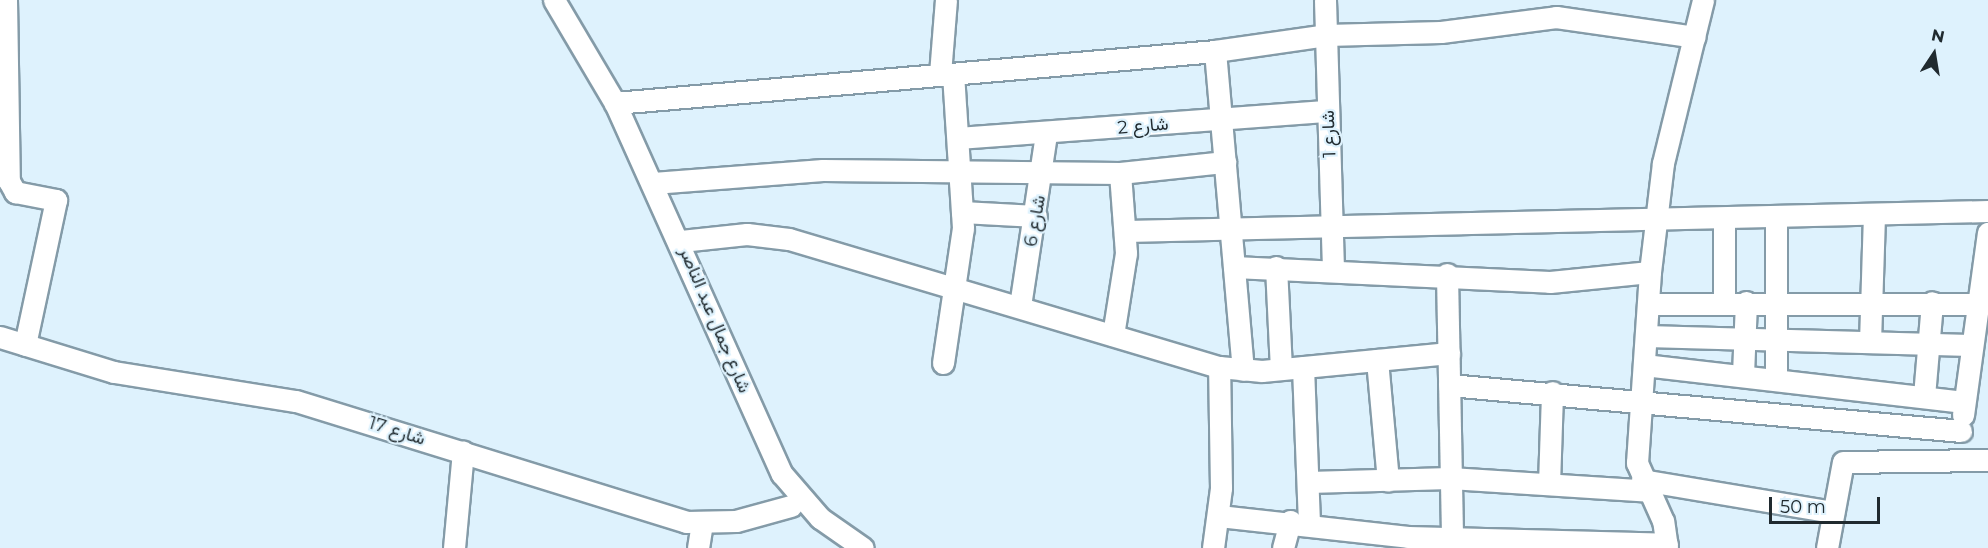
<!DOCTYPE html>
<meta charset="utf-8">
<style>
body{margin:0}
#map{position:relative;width:1988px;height:548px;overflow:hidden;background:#def2fd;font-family:Montserrat,Vazirmatn,sans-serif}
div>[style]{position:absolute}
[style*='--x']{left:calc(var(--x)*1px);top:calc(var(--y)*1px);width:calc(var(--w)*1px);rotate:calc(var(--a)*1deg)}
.roads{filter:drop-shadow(2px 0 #849ba8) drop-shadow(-2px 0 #849ba8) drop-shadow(0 2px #849ba8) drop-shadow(0 -2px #849ba8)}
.minor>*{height:21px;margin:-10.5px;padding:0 10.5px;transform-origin:10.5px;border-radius:10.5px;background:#fff}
span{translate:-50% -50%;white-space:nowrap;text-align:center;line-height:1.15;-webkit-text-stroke:4.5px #def2fd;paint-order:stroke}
.street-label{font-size:18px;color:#202a2f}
.north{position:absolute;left:1904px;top:24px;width:60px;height:60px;-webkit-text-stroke:4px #def2fd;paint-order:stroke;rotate:12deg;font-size:16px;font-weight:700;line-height:24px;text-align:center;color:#202a2f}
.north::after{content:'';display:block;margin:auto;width:21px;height:27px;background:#202a2f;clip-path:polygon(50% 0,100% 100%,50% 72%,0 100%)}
.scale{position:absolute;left:1769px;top:497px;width:111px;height:27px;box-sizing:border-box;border:3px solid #202a2f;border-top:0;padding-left:8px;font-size:18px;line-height:21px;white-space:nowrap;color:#202a2f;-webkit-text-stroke:4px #def2fd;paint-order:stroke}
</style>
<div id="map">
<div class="roads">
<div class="minor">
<div style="--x:6;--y:0;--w:181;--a:89.1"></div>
<div style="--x:9;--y:181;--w:13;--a:61"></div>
<div style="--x:15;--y:192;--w:42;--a:11"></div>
<div style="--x:56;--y:200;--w:148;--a:102.1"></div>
<div style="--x:554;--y:0;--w:120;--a:59.4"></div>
<div style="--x:615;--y:103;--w:407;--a:65.8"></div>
<div style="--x:782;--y:474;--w:58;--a:49.2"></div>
<div style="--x:820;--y:518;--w:52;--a:34.9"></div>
<div style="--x:1325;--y:0;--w:268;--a:88.3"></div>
<div style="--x:1215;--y:51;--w:320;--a:85"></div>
<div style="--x:940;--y:74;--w:74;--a:-85.4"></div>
<div style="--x:615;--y:103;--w:602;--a:-4.95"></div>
<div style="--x:1215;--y:51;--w:112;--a:-8.2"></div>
<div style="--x:1326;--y:35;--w:115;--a:-1.5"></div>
<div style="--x:1441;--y:32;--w:116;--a:-7.4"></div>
<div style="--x:1556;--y:17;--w:140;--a:8.2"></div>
<div style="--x:958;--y:138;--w:371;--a:-4.2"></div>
<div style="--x:653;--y:183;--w:170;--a:-4.4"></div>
<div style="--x:823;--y:170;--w:297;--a:0.6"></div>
<div style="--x:1120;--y:173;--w:106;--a:-6"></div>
<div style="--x:962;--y:212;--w:74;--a:3.1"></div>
<div style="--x:1126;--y:231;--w:862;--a:-1.33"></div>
<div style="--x:681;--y:241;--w:66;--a:-6.1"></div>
<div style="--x:747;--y:234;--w:42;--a:6.8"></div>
<div style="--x:789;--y:239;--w:449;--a:16.6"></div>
<div style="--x:1219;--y:367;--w:43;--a:5.3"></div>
<div style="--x:1262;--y:371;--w:188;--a:-5.5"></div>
<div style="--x:1234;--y:267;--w:316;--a:2.7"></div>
<div style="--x:1550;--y:282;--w:100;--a:-5.7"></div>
<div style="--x:1276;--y:267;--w:102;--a:87.2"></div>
<div style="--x:1447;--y:274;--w:265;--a:88.9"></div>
<div style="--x:1724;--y:303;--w:85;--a:-90"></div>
<div style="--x:1648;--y:304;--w:327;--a:0"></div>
<div style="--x:1020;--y:306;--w:174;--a:-81.4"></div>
<div style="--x:1113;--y:335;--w:83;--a:-81"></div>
<div style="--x:1126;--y:253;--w:80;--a:-94.3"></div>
<div style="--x:1646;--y:336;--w:324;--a:1.6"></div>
<div style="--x:0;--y:337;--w:119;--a:17.1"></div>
<div style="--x:114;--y:372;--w:184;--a:9.1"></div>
<div style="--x:296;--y:401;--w:408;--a:17.2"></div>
<div style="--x:686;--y:522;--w:50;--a:-1.1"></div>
<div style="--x:736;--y:521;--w:57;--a:-15.3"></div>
<div style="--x:1870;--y:342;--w:126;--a:-88.2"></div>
<div style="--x:1377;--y:360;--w:121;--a:84.8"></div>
<div style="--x:943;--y:363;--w:136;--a:-81.6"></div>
<div style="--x:963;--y:228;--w:154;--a:-93.7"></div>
<div style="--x:1644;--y:365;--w:322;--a:6.6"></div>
<div style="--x:1303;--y:367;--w:156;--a:87.8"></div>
<div style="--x:1743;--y:374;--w:72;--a:-87.6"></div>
<div style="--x:1776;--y:378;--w:160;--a:-90"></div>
<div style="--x:1449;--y:385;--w:514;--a:5.13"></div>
<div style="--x:1924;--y:396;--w:94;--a:-85.1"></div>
<div style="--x:1963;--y:415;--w:184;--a:-82.2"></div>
<div style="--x:1642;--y:480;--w:194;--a:9.5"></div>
<div style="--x:1308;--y:482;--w:142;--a:-1.6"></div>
<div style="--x:1450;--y:478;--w:199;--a:3.7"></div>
<div style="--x:1549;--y:484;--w:92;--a:-88.1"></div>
<div style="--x:1219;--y:516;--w:190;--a:6.3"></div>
<div style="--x:1408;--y:537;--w:259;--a:1.5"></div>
<div style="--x:454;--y:548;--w:97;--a:-84.7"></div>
<div style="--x:698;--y:548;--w:24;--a:-81"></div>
<div style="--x:1213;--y:548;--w:61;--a:-82.4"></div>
<div style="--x:1221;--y:488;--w:121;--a:-90.9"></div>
<div style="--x:1283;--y:548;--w:28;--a:-75"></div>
<div style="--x:1667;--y:548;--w:27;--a:-98"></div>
<div style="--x:1663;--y:521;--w:64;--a:-114.1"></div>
<div style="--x:1637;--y:463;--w:191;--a:-86.1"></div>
<div style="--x:1650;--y:272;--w:110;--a:-83.2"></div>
<div style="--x:1663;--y:163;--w:168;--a:-76.2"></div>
<div style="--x:1827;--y:548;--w:87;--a:-79.5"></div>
<div style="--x:1843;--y:462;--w:145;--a:-0.8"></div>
</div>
</div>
<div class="street-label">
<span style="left:1143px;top:126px;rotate:-5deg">شارع 2</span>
<span style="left:1329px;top:134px;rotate:-92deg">شارع 1</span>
<span style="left:1035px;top:221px;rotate:-80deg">شارع 6</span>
<span style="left:715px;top:320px;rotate:67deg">شارع جمال عبد الناصر</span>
<span style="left:397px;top:431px;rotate:17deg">شارع 17</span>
</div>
<div class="north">N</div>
<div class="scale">50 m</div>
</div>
